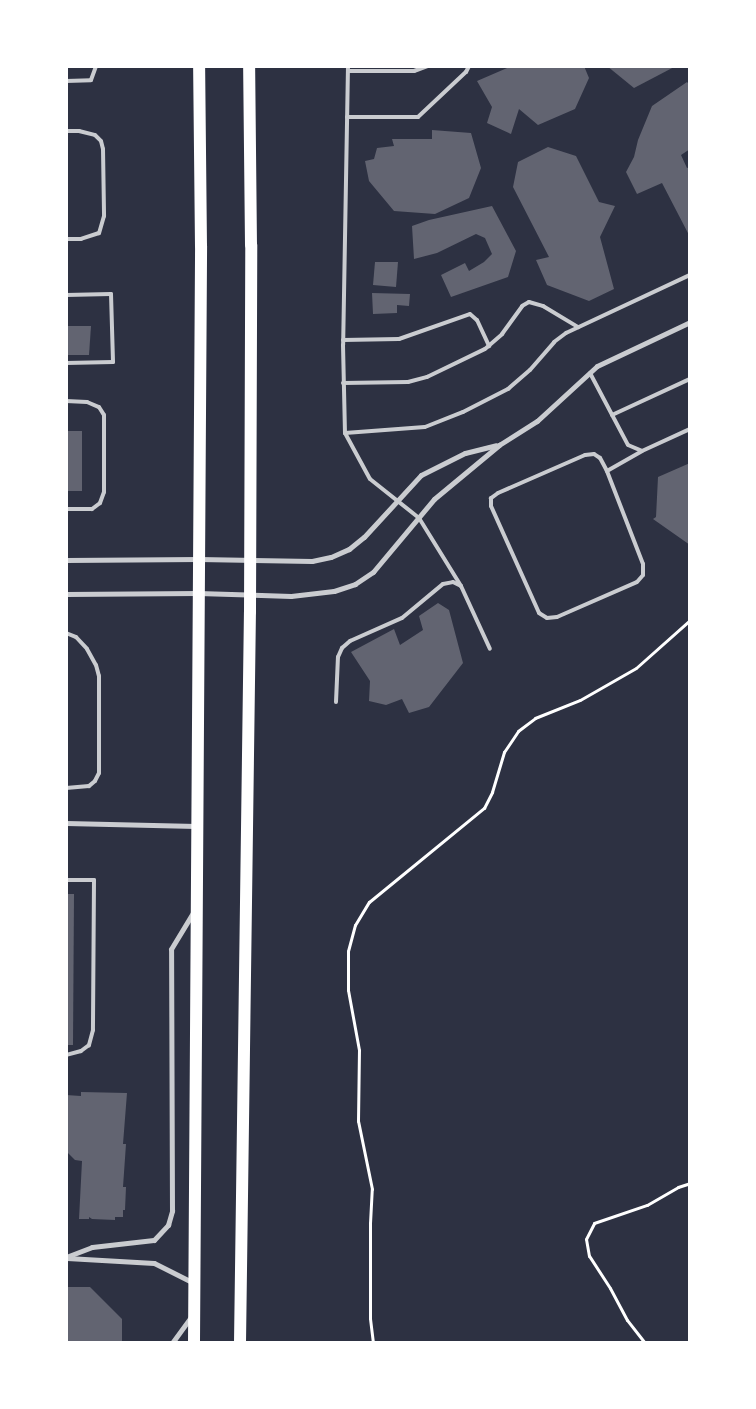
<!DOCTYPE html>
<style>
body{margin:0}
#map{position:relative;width:756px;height:1409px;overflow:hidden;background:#2d3142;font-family:Roboto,sans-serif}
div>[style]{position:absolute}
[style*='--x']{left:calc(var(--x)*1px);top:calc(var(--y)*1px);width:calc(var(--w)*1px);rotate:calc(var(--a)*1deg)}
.building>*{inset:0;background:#626471}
.path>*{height:3px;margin:-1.5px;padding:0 1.5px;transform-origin:1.5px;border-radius:1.5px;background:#fff}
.service>*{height:4px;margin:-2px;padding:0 2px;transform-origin:2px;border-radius:2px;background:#caccd0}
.minor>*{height:5px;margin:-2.5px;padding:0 2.5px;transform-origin:2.5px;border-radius:2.5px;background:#caccd0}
.primary>*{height:12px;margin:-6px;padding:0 6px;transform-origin:6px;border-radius:6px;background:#fff}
span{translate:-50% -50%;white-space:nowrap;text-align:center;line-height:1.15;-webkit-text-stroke:5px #fff;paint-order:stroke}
.frame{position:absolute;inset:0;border:68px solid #fff;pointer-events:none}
</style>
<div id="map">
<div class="building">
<div style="clip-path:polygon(512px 66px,584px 66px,589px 78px,575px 109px,538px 125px,519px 109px,511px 134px,487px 123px,492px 107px,477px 81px)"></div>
<div style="clip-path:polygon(607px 66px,676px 66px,634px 88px)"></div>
<div style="clip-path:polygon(687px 82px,690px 85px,690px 149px,681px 155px,687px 168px,690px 167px,690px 237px,662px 183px,637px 194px,626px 172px,634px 157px,638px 140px,652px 106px)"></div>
<div style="clip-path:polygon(432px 130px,471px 133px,481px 168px,469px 198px,435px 214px,394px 211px,369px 181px,365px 161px,374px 159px,377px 148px,394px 146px,392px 139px,432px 139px)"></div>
<div style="clip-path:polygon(548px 147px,576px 156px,599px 202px,615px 206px,600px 237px,614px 289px,589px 301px,547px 285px,536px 260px,549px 257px,513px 187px,518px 162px)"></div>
<div style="clip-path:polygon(492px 206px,516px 251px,508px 277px,451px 297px,441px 275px,465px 263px,469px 271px,484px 262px,492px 254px,485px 238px,476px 234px,437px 253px,414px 259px,412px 226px,429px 220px)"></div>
<div style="clip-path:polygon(375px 262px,398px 262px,396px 287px,373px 285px)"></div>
<div style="clip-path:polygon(372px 293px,410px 294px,409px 306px,397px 305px,397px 313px,373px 314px)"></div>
<div style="clip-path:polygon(66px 326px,91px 326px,89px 355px,66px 355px)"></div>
<div style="clip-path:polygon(66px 431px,82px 431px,82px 491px,66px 491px)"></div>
<div style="clip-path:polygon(690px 463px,690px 545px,653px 519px,656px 517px,658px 477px)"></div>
<div style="clip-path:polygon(438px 603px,449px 610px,463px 663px,429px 707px,409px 713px,402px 699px,386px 705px,369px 701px,370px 681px,351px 652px,394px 629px,400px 645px,423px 630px,419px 616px)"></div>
<div style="clip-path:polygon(66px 894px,74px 894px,73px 1045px,66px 1045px)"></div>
<div style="clip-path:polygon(81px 1092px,127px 1093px,123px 1144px,126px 1144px,123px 1187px,126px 1187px,125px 1210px,123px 1210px,123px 1217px,115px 1217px,115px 1220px,92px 1219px,89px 1217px,89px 1219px,79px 1219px,82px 1161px,75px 1160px,66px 1151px,66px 1095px,81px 1096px)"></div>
<div style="clip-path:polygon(66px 1287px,90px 1287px,122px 1319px,122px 1343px,66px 1343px)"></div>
</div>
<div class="path">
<div style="--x:373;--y:1343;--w:25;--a:-97"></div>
<div style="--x:370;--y:1318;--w:95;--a:-90"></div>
<div style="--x:370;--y:1223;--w:34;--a:-87"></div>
<div style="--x:372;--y:1189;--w:69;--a:-101.6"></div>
<div style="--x:358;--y:1121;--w:71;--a:-89.2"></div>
<div style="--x:359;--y:1050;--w:61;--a:-100.4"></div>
<div style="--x:348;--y:990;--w:39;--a:-90"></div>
<div style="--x:348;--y:951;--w:27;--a:-75"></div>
<div style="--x:355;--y:925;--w:27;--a:-59"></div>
<div style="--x:369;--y:902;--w:149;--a:-39.3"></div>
<div style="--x:484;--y:808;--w:18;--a:-63"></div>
<div style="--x:492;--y:792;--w:42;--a:-73.3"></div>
<div style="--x:504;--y:752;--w:25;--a:-56"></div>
<div style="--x:518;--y:731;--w:21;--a:-37"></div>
<div style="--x:535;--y:718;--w:48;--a:-21.8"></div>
<div style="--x:580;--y:700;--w:64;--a:-29.7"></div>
<div style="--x:636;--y:668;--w:72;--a:-41.6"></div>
<div style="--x:645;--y:1343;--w:29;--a:-128"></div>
<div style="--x:627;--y:1320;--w:36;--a:-118"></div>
<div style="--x:610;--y:1288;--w:38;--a:-123"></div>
<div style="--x:589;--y:1256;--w:17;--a:-100"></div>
<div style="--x:586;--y:1239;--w:18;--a:-63"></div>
<div style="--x:594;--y:1223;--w:56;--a:-18.8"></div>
<div style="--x:647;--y:1205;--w:36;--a:-30"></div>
<div style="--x:678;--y:1187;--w:13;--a:-18"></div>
</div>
<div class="service">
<div style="--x:348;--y:66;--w:279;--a:91"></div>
<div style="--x:343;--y:345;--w:88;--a:88.7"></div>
<div style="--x:345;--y:433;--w:80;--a:-4.3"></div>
<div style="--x:425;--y:427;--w:41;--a:-21.5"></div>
<div style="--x:463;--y:412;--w:51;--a:-27.1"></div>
<div style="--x:508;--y:389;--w:29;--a:-41"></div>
<div style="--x:530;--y:370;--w:37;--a:-49"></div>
<div style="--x:554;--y:342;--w:15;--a:-37"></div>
<div style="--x:566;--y:333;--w:137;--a:-25.1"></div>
<div style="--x:348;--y:71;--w:66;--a:0"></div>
<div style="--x:414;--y:71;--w:15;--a:-20"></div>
<div style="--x:66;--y:81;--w:25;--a:-2"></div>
<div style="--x:91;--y:80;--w:15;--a:-70"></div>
<div style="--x:347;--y:117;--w:71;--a:0"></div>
<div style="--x:418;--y:117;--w:66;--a:-43.2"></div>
<div style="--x:466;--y:72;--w:7;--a:-63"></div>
<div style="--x:66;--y:131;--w:13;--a:0"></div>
<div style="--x:79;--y:131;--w:16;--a:14"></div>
<div style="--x:95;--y:135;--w:8;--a:45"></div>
<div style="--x:101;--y:141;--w:8;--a:76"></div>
<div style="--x:103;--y:149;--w:67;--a:89.1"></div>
<div style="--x:104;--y:216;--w:18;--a:106"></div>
<div style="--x:99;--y:233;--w:19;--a:162"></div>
<div style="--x:81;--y:239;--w:15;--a:180"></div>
<div style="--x:66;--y:295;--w:45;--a:-1.3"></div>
<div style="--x:111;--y:294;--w:68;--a:88.3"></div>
<div style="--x:113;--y:362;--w:47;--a:178.8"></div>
<div style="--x:343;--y:340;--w:56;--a:-1"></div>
<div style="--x:399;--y:339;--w:75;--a:-19.4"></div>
<div style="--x:470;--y:314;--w:9;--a:41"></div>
<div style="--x:477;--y:320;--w:29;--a:65"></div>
<div style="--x:590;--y:373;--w:81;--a:62.2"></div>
<div style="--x:628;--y:445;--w:15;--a:23"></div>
<div style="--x:642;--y:451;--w:53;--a:-24.6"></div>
<div style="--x:343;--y:383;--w:65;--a:-0.9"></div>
<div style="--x:408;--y:382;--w:20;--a:-15"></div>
<div style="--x:427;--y:377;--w:64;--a:-25.8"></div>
<div style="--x:485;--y:349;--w:23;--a:-41"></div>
<div style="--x:502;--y:334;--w:34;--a:-54"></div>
<div style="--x:522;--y:306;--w:8;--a:-30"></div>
<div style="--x:529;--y:302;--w:15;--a:16"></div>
<div style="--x:543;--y:306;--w:41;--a:31"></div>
<div style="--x:66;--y:401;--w:21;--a:3"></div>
<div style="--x:87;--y:402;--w:13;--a:23"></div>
<div style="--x:99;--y:407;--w:9;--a:58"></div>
<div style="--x:104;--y:415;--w:77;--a:90"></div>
<div style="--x:104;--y:492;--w:12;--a:110"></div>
<div style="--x:100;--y:503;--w:10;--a:143"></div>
<div style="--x:92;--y:509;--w:26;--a:180"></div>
<div style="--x:612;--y:415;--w:86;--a:-24.8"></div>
<div style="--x:345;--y:433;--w:52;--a:61.5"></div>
<div style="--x:370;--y:479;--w:63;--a:38.5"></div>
<div style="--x:419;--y:518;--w:80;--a:58.3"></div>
<div style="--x:607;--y:471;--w:15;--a:-118"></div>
<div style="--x:600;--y:458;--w:7;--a:-146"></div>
<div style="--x:594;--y:454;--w:9;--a:174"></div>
<div style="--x:585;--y:455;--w:95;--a:156.4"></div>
<div style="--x:498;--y:493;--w:9;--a:144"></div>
<div style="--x:491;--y:498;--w:8;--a:90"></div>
<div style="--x:491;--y:506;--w:117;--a:65.8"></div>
<div style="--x:539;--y:613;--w:9;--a:32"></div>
<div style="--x:547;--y:618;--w:10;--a:-6"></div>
<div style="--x:557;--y:617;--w:87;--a:-23.6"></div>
<div style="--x:637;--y:582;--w:9;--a:-49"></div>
<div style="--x:643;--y:575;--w:11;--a:-90"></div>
<div style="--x:643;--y:564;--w:100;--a:-111.2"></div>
<div style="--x:607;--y:471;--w:40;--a:-29.7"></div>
<div style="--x:66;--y:633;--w:11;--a:22"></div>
<div style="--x:76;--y:637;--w:16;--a:47"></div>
<div style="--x:87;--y:649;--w:18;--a:61"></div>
<div style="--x:96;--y:665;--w:11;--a:75"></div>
<div style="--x:99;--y:676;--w:97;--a:90"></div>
<div style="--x:99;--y:773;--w:9;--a:117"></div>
<div style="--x:95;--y:781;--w:8;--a:140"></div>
<div style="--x:89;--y:786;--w:23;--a:175"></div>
<div style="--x:336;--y:702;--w:45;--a:-87.5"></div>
<div style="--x:338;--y:657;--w:10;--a:-66"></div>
<div style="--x:342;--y:648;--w:11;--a:-41"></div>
<div style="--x:350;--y:641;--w:57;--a:-23.9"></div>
<div style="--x:402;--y:618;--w:53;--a:-39.7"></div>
<div style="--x:443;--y:584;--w:10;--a:-11"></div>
<div style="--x:453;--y:582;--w:9;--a:27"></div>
<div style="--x:461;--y:586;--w:69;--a:65.3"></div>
<div style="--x:66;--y:880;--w:28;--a:0"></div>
<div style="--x:94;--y:880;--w:150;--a:90.4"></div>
<div style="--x:93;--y:1030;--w:16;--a:105"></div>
<div style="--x:89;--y:1045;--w:10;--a:143"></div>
<div style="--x:81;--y:1051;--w:16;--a:165"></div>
</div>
<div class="minor">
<div style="--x:66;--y:560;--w:133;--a:-0.4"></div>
<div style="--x:199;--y:559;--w:113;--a:1"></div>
<div style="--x:312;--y:561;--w:19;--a:-12"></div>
<div style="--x:331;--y:557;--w:20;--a:-24"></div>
<div style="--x:349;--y:549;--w:19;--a:-39"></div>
<div style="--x:364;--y:537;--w:84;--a:-47.4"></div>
<div style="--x:421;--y:475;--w:49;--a:-26.6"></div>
<div style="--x:465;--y:453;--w:32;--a:-14"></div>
<div style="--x:66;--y:594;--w:132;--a:-0.4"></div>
<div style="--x:198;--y:593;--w:93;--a:1.8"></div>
<div style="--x:291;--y:596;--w:43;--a:-6.6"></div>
<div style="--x:334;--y:591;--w:22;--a:-18"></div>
<div style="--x:355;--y:584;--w:22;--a:-34"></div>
<div style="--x:373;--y:572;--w:95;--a:-50.1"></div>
<div style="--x:434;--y:499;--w:85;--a:-39.7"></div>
<div style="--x:499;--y:445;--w:45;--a:-32.3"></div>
<div style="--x:537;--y:421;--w:81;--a:-42.5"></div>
<div style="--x:597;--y:366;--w:103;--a:-25.3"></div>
<div style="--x:66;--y:823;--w:130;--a:1.3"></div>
<div style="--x:66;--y:1257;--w:28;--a:-21"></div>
<div style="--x:92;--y:1247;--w:62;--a:-6.4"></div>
<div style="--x:154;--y:1240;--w:21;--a:-47"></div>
<div style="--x:168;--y:1225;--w:15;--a:-74"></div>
<div style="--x:172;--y:1211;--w:262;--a:-90.2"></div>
<div style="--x:171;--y:949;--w:44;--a:-58.8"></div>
<div style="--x:67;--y:1258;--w:87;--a:3.3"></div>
<div style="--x:154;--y:1263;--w:45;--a:26.6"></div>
<div style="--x:172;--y:1343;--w:32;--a:-54"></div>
</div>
<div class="primary">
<div style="--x:194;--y:1343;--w:1097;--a:-89.63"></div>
<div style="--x:201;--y:246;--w:180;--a:-90.6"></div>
<div style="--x:240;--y:1343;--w:731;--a:-89.22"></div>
<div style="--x:250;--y:612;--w:367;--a:-89.8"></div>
<div style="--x:251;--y:245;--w:179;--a:-90.6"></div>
</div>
<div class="frame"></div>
</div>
